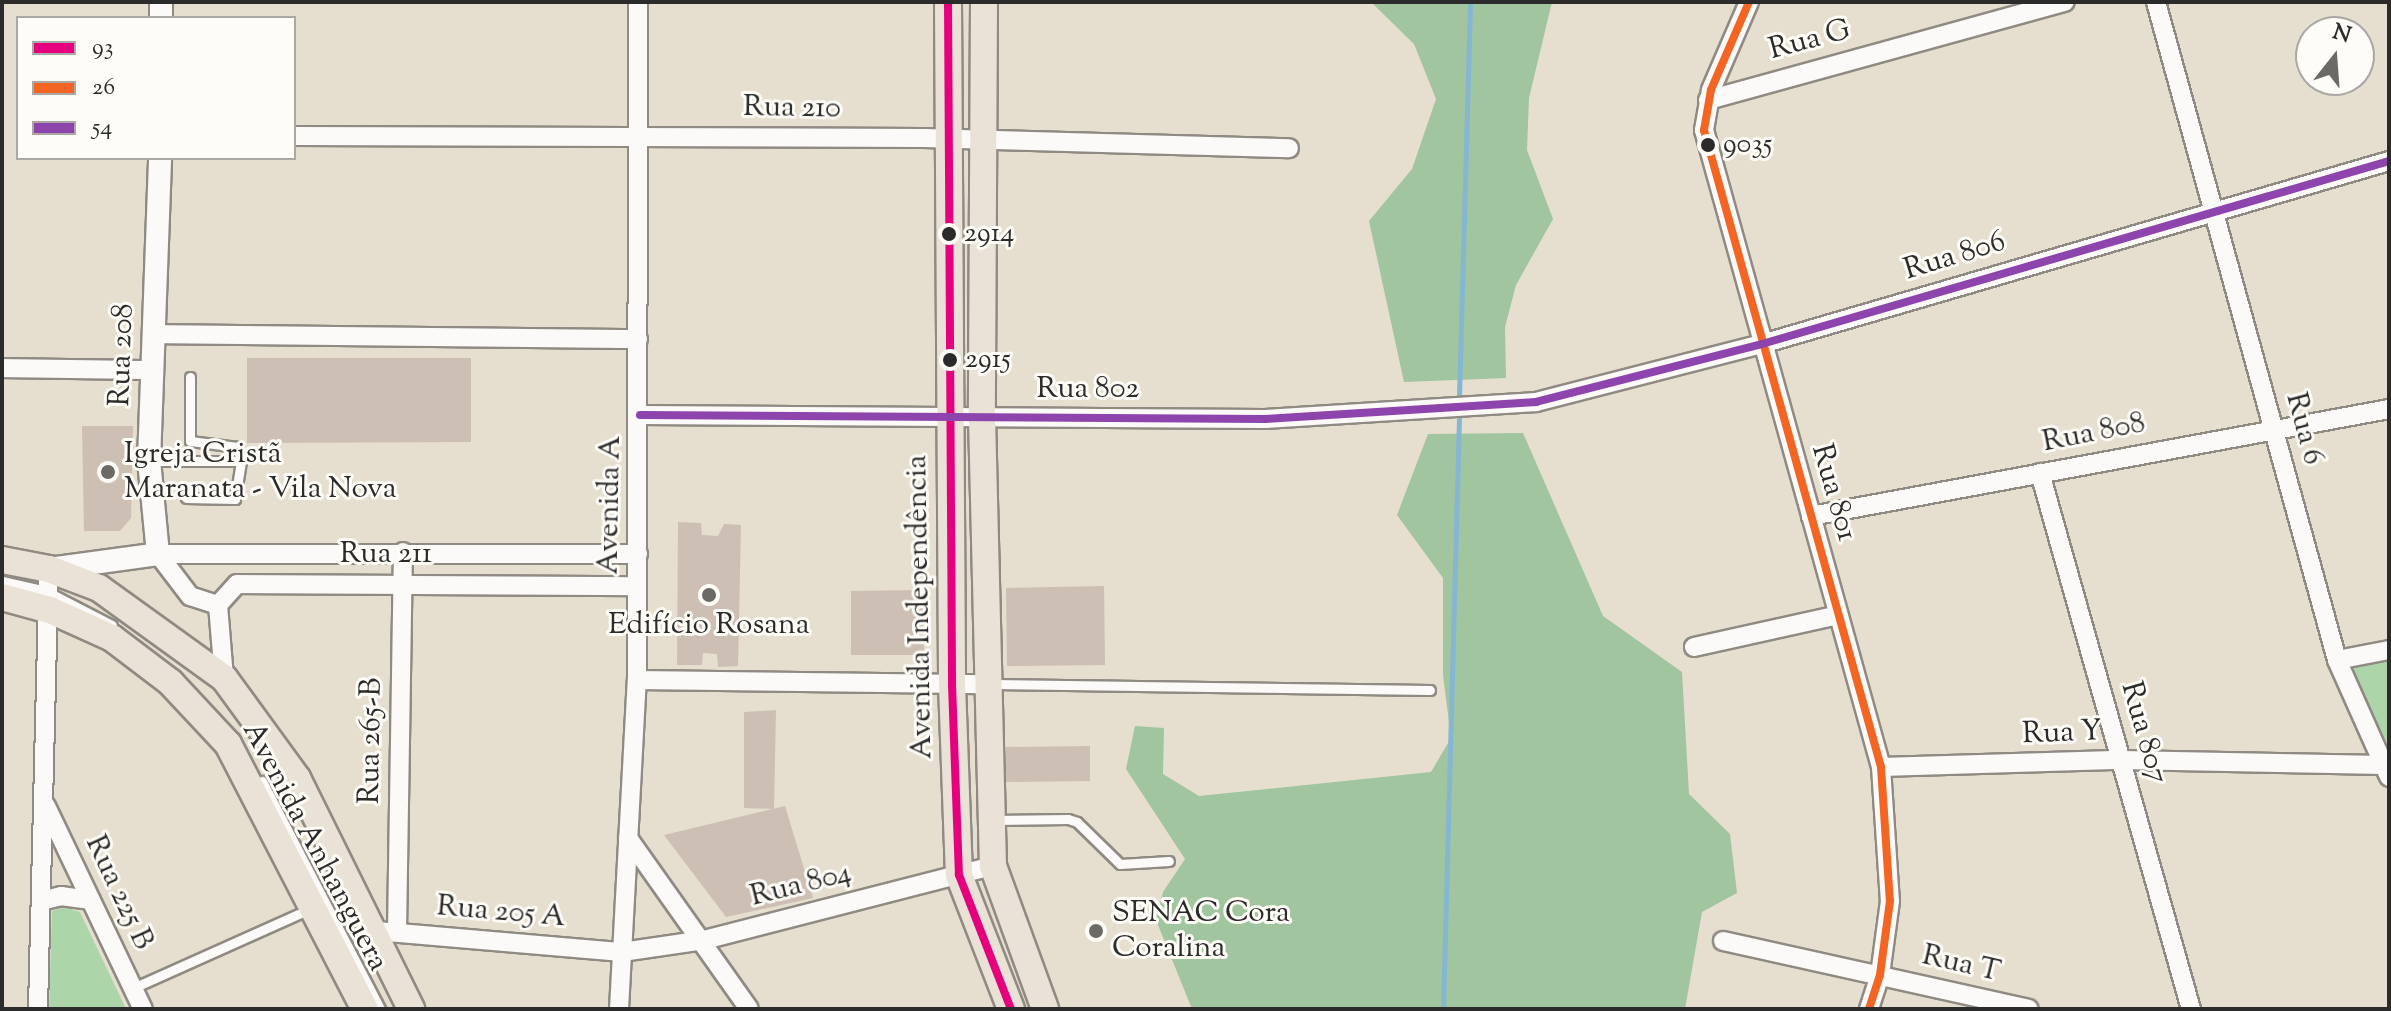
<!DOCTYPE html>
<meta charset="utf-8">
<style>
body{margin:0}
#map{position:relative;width:2391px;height:1011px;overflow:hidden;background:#e6dece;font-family:"Sorts Mill Goudy",serif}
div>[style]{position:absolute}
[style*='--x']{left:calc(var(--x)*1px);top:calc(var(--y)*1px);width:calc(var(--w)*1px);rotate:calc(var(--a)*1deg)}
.green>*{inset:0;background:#acd5aa}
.forest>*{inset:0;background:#a0c59f}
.stream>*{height:5px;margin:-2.5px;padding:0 2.5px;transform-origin:2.5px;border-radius:2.5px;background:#86b7d2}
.building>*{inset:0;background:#cebfb4}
.roads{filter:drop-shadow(2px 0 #8f8a82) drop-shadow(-2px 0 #8f8a82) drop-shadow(0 2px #8f8a82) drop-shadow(0 -2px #8f8a82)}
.service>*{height:9px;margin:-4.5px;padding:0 4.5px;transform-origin:4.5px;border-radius:4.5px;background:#fbfaf8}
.minor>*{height:18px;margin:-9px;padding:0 9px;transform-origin:9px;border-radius:9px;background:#fbfaf8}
.tertiary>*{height:22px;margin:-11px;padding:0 11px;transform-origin:11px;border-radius:11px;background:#fbfaf8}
.primary>*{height:26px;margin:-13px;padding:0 13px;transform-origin:13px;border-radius:13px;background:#eae2d6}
.bus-1>*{height:8px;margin:-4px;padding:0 4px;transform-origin:4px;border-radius:4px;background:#e5007d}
.bus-2>*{height:8px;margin:-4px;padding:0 4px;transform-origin:4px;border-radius:4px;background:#f26522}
.bus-3>*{height:8px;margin:-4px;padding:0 4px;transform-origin:4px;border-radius:4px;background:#8e44ad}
.dots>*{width:22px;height:22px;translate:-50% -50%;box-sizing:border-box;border:4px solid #fdfcf7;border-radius:50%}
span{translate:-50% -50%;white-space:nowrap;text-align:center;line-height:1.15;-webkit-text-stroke:6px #fdfcf7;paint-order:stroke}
.bus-label{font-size:28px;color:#2b2b2b}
.left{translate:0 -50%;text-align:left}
.street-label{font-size:30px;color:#2b2b2b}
.poi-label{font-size:30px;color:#2b2b2b}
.frame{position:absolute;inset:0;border:4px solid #2b2b2b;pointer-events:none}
.legend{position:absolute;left:16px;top:16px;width:280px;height:144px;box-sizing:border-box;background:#fdfcf7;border:2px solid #a9a8a5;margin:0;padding:10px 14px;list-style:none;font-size:24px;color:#2b2b2b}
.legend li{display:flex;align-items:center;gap:16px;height:40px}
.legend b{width:40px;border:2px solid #a9a8a5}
.north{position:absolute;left:2295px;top:16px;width:80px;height:80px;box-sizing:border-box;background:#fdfcf7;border:2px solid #a9a8a5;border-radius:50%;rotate:17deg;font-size:22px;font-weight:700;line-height:32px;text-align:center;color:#2b2b2b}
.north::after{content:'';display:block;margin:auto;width:28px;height:36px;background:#6c6a64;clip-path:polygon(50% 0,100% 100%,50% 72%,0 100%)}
</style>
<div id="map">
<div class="green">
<div style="clip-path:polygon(2389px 658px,2389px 746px,2352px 675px,2355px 666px)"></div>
<div style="clip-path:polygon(65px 907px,80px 912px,126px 1009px,49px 1009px,52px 911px)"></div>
</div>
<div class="forest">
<div style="clip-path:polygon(1371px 2px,1552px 2px,1529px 98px,1527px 150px,1553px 219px,1516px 285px,1505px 327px,1506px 378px,1404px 382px,1369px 221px,1412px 169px,1436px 99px,1414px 44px)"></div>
<div style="clip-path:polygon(1523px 433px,1603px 616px,1682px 672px,1689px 794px,1730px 834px,1737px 893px,1702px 912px,1685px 1009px,1192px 1009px,1156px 920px,1163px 892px,1185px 859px,1126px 769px,1135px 726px,1164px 728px,1163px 774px,1199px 796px,1431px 772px,1451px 738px,1443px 675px,1443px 578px,1397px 515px,1428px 434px)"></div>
</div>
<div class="stream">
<div style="--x:1459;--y:397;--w:395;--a:-88.4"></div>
<div style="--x:1443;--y:1009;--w:592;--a:-88.45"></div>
</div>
<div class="building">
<div style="clip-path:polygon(247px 358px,471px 358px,471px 442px,247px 443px)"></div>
<div style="clip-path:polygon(82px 426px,133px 426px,131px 518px,120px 531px,84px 531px)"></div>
<div style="clip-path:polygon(678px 522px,701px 523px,702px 535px,718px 536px,724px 524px,741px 525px,738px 666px,718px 667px,717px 654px,703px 653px,702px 665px,677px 665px)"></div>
<div style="clip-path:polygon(1104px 586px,1105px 665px,1007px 666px,1006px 588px)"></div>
<div style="clip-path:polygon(923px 590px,924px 655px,851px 655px,851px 591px)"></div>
<div style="clip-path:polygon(776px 710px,774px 809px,744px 808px,744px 712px)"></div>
<div style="clip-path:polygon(1090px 746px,1090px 781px,1006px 782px,1006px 747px)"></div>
<div style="clip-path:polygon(785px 806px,813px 898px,726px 917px,664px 835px)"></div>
</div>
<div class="roads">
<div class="service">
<div style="--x:149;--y:461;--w:92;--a:0"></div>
<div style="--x:186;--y:498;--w:49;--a:1.2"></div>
<div style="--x:235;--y:499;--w:38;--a:-81"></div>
<div style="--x:241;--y:461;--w:15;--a:-106"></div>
<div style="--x:237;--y:447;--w:47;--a:-172.7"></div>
<div style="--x:190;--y:441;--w:64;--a:-90"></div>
<div style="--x:2;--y:581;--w:45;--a:12.8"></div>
<div style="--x:46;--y:591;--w:74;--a:27.3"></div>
<div style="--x:992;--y:684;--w:438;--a:0.8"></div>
<div style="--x:262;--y:781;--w:257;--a:62.6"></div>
<div style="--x:994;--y:820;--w:74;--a:-0.8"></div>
<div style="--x:1068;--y:819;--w:9;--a:18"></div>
<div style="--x:1077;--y:822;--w:60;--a:44.3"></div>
<div style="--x:1120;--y:864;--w:49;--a:-3.5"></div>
<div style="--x:133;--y:988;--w:196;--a:-24.1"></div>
</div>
<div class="minor">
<div style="--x:1749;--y:2;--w:96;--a:113.4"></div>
<div style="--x:1711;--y:90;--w:41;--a:99.9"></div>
<div style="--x:1704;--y:130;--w:661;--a:74.47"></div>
<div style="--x:1881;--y:767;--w:134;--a:86.2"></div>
<div style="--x:1890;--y:901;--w:75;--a:97.7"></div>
<div style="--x:1880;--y:975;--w:36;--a:108"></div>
<div style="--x:2156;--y:2;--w:682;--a:74.62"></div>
<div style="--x:2337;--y:660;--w:128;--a:66"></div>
<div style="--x:1708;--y:100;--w:370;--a:-15.4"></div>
<div style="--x:294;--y:136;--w:630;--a:0.18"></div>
<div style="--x:924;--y:138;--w:365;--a:1.6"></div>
<div style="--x:154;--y:334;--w:484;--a:0.6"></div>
<div style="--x:2;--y:368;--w:149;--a:0.8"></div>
<div style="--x:640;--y:415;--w:625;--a:0.37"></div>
<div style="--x:1265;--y:419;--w:272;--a:-3.6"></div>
<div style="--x:1536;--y:402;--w:233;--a:-14.4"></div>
<div style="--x:1762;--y:344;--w:653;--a:-16.27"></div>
<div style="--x:2040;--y:473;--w:557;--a:74.27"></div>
<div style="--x:1811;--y:516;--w:588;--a:-10.49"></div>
<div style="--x:158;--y:554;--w:480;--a:0"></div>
<div style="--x:158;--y:554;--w:53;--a:52.7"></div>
<div style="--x:190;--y:596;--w:29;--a:18"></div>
<div style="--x:1694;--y:647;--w:148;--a:-12.5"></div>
<div style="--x:2337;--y:660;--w:53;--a:-10.9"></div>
<div style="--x:224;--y:678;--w:73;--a:-94.7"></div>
<div style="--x:218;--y:605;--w:28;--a:-48"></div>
<div style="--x:237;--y:584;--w:400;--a:0.3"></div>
<div style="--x:637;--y:680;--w:348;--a:0.7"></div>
<div style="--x:1881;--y:767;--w:241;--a:-1.7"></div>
<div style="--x:2122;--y:760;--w:267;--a:1.1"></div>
<div style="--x:46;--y:806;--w:225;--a:64.5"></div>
<div style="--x:628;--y:838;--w:209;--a:54.7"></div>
<div style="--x:41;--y:901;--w:21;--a:-14"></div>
<div style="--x:61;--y:896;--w:30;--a:8"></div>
<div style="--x:376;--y:931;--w:247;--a:4.9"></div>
<div style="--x:622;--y:952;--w:83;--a:-8.3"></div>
<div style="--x:704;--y:940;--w:298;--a:-14.4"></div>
<div style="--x:397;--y:931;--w:379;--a:-89.1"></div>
<div style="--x:1723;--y:941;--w:313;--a:12.5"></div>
<div style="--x:38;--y:1009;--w:440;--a:-88.6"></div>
<div style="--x:619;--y:1009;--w:329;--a:-86.9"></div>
<div style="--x:637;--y:680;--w:678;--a:-89.92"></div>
</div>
<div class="tertiary">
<div style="--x:161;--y:18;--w:16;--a:-90"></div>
<div style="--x:49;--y:569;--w:110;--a:-7.8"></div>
<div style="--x:158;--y:554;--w:93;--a:-95.5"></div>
<div style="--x:149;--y:461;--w:303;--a:-87.9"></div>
</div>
<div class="primary">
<div style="--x:948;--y:2;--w:683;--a:89.66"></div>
<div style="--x:952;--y:685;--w:190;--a:87.9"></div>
<div style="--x:959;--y:875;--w:144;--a:68.8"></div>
<div style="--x:984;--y:2;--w:415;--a:90.3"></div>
<div style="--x:982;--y:417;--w:449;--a:88.6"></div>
<div style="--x:993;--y:866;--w:152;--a:70"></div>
<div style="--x:2;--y:560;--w:48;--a:10.8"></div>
<div style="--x:49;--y:569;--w:53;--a:20.8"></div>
<div style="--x:99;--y:588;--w:154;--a:35.8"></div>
<div style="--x:224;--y:678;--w:124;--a:53.9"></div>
<div style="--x:297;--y:778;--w:258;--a:63.7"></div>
<div style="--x:2;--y:597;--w:50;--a:15.2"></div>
<div style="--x:50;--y:610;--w:68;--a:24.3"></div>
<div style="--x:112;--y:638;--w:73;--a:37.2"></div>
<div style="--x:170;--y:682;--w:85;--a:46.9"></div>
<div style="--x:228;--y:744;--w:298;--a:62.7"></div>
</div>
</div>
<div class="bus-1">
<div style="--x:948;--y:2;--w:683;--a:89.66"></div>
<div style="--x:952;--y:685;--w:190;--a:87.9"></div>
<div style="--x:959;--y:875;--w:144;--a:68.8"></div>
</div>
<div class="bus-2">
<div style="--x:1749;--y:2;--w:96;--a:113.4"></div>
<div style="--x:1711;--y:90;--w:41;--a:99.9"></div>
<div style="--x:1704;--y:130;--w:661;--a:74.47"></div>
<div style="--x:1881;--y:767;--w:134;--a:86.2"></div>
<div style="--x:1890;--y:901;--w:75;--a:97.7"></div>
<div style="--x:1880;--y:975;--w:36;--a:108"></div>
</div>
<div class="bus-3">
<div style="--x:640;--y:415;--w:625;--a:0.37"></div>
<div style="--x:1265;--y:419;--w:272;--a:-3.6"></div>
<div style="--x:1536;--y:402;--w:233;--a:-14.4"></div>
<div style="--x:1762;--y:344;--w:653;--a:-16.27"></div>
</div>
<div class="dots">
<div style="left:1708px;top:145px;background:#2b2b2b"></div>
<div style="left:949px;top:234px;background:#2b2b2b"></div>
<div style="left:950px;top:360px;background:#2b2b2b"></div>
<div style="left:108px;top:472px;background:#6c6a64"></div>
<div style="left:709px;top:595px;background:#6c6a64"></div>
<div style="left:1096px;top:931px;background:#6c6a64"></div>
</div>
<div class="bus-label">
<span class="left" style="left:1723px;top:145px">9035</span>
<span class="left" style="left:964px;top:234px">2914</span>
<span class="left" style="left:965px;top:360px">2915</span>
</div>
<div class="street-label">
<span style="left:1810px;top:41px;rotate:-15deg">Rua G</span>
<span style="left:792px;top:109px;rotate:1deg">Rua 210</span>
<span style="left:1955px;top:257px;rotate:-17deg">Rua 806</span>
<span style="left:123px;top:355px;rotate:-88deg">Rua 208</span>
<span style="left:1088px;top:390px">Rua 802</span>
<span style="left:2303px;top:429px;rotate:75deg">Rua 6</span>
<span style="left:2094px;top:434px;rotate:-11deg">Rua 808</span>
<span style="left:1833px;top:493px;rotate:74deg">Rua 801</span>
<span style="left:611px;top:505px;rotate:-89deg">Avenida A</span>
<span style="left:386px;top:555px">Rua 211</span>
<span style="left:921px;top:607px;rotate:-91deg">Avenida Independência</span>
<span style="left:2143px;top:733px;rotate:74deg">Rua 807</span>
<span style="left:2062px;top:734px;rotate:-2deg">Rua Y</span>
<span style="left:372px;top:741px;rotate:-89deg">Rua 265-B</span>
<span style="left:314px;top:847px;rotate:62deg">Avenida Anhanguera</span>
<span style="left:801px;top:886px;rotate:-14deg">Rua 804</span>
<span style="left:118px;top:893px;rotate:65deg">Rua 225 B</span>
<span style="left:501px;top:913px;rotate:5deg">Rua 205 A</span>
<span style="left:1961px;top:965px;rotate:13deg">Rua T</span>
</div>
<div class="poi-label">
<span class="left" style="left:124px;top:472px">Igreja Cristã<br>Maranata - Vila Nova</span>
<span style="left:709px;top:626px">Edifício Rosana</span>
<span class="left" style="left:1112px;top:931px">SENAC Cora<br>Coralina</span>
</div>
<div class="frame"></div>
<ul class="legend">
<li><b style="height:10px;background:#e5007d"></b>93</li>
<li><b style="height:10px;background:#f26522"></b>26</li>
<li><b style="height:10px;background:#8e44ad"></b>54</li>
</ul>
<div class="north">N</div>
</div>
